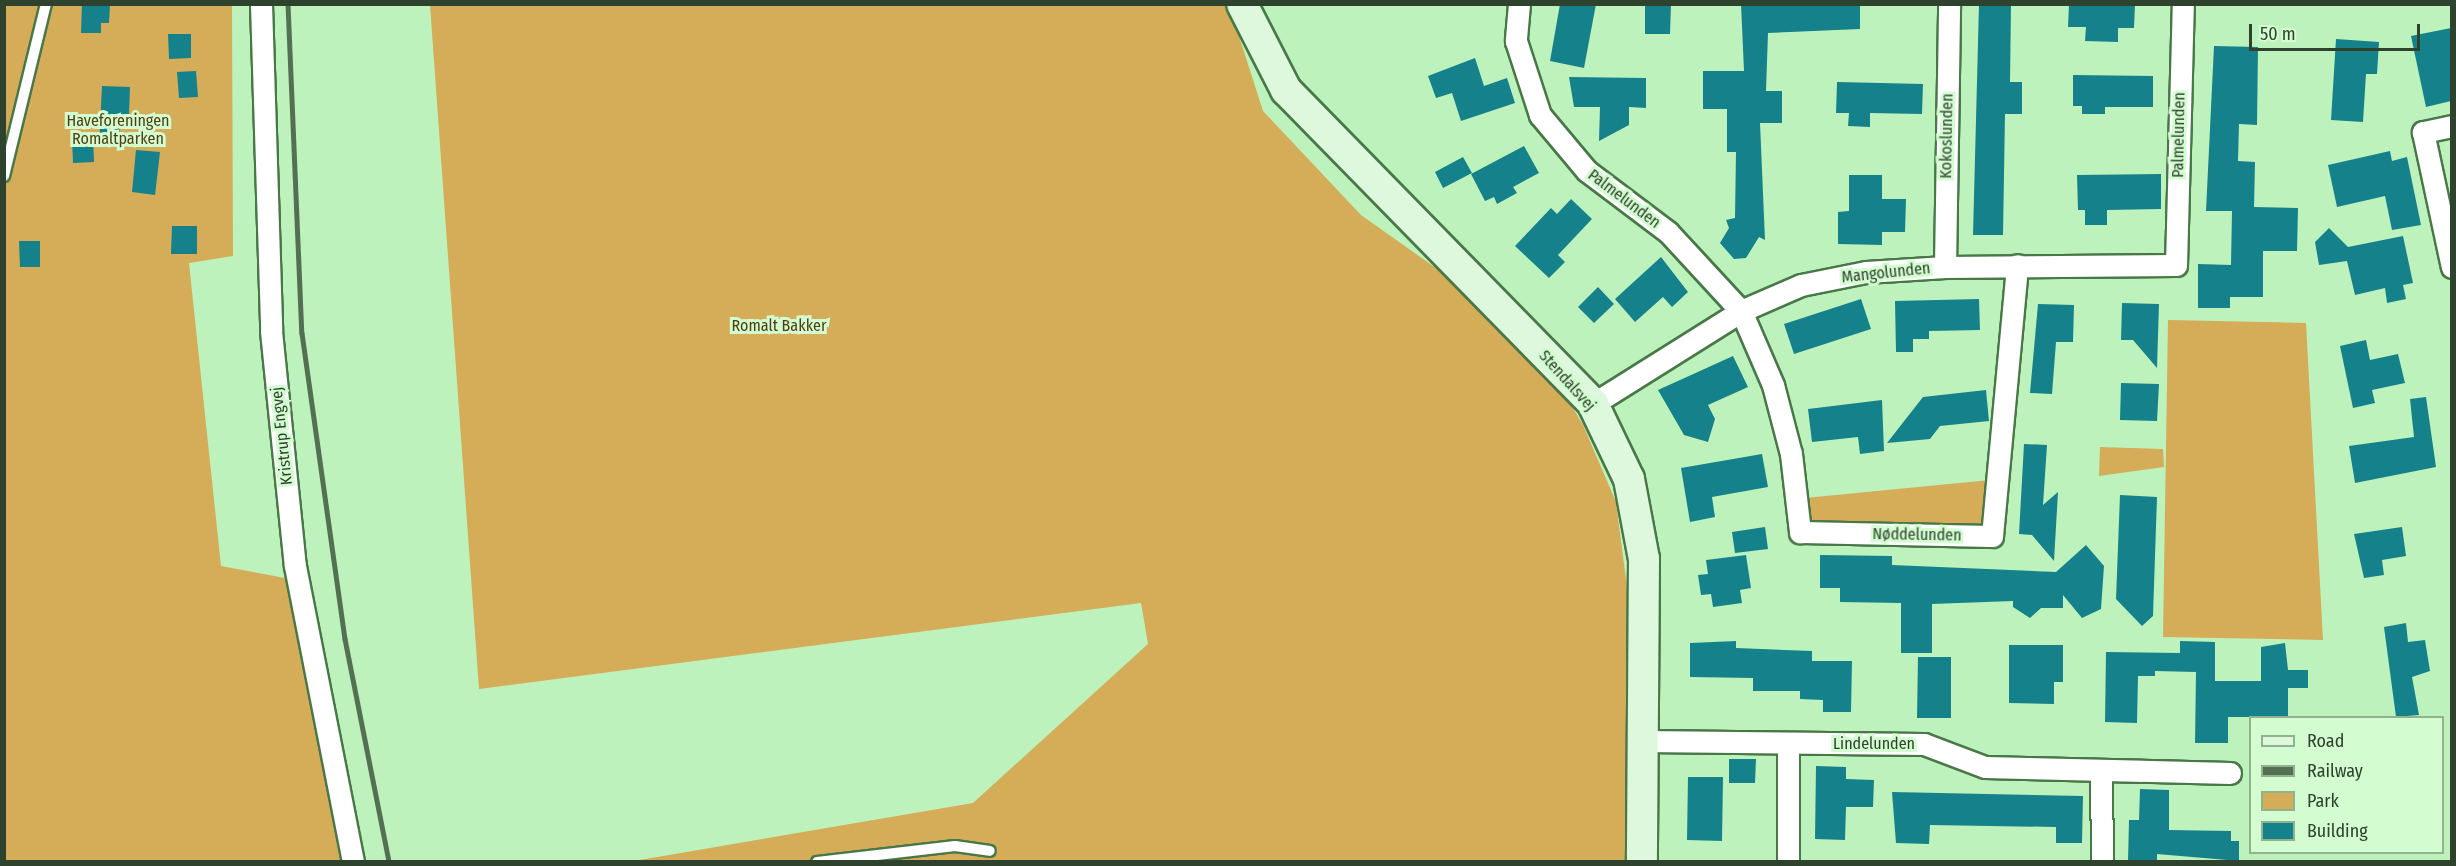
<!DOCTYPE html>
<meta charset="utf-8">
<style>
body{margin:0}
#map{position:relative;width:2456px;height:866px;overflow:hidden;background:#bef2bc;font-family:"Fira Sans Condensed",sans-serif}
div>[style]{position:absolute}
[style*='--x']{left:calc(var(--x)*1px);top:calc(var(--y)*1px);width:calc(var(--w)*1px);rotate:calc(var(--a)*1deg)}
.green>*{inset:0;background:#d5ac58}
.building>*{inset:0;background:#15818a}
.roads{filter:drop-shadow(2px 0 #497848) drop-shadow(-2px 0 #497848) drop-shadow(0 2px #497848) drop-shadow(0 -2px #497848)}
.lane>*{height:10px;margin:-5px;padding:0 5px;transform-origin:5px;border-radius:5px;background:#fff}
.street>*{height:21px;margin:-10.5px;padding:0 10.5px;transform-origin:10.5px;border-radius:10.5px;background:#fff}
.secondary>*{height:30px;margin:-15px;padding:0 15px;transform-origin:15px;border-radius:15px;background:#ddf8dc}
.rail>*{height:4.5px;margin:-2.25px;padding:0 2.25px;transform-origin:2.25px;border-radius:2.25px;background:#547052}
span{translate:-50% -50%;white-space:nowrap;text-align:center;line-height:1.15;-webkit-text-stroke:6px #d3fcd1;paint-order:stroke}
.park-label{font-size:16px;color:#513d13}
.street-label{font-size:16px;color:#2e422d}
.frame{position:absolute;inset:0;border:6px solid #2e422d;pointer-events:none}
.legend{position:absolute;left:2249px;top:716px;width:195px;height:138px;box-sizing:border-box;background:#d3fcd1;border:2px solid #91b28f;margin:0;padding:8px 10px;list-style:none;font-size:18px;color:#2e422d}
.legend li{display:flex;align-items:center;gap:12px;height:30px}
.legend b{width:30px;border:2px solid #91b28f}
.scale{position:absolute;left:2249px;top:24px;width:171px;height:27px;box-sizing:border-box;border:3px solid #2e422d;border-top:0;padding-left:8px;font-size:18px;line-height:21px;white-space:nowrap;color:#2e422d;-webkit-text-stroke:4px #d3fcd1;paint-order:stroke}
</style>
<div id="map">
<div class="green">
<div style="clip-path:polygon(5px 5px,232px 5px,233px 256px,189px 263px,221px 566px,285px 578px,344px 861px,5px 862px)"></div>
<div style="clip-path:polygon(430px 5px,1229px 5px,1263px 111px,1361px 215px,1457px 283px,1562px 390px,1583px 425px,1616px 502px,1631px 618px,1629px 861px,634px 861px,973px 803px,1148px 644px,1141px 603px,479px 689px)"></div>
<div style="clip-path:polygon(2168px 320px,2306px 323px,2323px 640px,2163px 637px)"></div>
<div style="clip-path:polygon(2100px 447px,2163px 449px,2164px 467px,2099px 476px)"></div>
<div style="clip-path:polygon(1990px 480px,1986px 520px,1980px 528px,1813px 523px,1805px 498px)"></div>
</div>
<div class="building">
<div style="clip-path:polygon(82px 4px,110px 5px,109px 23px,101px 23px,101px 33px,81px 33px)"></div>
<div style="clip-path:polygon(1560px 4px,1596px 4px,1584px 68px,1550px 61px)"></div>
<div style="clip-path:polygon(1645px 4px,1671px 4px,1670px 34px,1645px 34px)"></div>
<div style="clip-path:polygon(1741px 4px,1860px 4px,1860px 29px,1768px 33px,1766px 91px,1782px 91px,1782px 123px,1760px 123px,1765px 240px,1759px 237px,1746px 258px,1734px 259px,1720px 243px,1729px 228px,1726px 220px,1735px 218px,1736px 152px,1727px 152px,1727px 109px,1703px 109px,1703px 71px,1744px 71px)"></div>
<div style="clip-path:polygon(1979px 4px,2011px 4px,2010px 82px,2022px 82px,2022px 114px,2005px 114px,2003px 235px,1973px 235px)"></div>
<div style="clip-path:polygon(2069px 4px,2135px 4px,2134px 28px,2118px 28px,2118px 42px,2085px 41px,2086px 27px,2068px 27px)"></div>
<div style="clip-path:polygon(2451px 28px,2451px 101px,2426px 107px,2411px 36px)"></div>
<div style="clip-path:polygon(168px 34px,191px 34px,191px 58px,169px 59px)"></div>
<div style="clip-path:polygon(2336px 39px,2379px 42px,2377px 74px,2366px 74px,2363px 122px,2331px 120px)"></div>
<div style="clip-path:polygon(2214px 46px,2258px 47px,2257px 125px,2239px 124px,2238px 161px,2255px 162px,2254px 207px,2298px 208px,2297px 251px,2263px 251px,2263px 297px,2230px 297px,2230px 308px,2198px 308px,2198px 264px,2231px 265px,2232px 211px,2206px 211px)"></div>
<div style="clip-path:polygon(1475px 58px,1484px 86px,1507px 78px,1515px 103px,1461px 121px,1452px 93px,1436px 98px,1428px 76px)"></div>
<div style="clip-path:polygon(196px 71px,198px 97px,179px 98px,177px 72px)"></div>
<div style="clip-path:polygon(2073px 75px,2153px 76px,2153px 107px,2105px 107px,2105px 114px,2082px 114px,2082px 106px,2073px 106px)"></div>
<div style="clip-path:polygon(1569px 77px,1646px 78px,1646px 108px,1629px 107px,1629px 125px,1599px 141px,1600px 107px,1574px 107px)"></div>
<div style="clip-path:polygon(1837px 82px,1923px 84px,1922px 114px,1870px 113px,1870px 127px,1848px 126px,1849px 113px,1836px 113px)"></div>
<div style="clip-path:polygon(102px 86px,130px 87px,129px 115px,120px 115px,119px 145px,99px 146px)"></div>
<div style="clip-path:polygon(93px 136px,94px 162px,73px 163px,72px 138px)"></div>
<div style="clip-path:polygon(1524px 146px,1539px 173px,1513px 187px,1517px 193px,1497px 204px,1494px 197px,1485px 201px,1471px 174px)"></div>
<div style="clip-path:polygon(136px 150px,160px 152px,155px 195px,132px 192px)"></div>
<div style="clip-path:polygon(2390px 151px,2392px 161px,2407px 157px,2421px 225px,2392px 230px,2385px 196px,2337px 207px,2328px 165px)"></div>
<div style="clip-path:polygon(1463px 157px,1472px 173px,1443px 188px,1435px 172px)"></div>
<div style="clip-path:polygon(2161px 174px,2161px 209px,2107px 210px,2107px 225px,2085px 225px,2085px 210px,2078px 210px,2077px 175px)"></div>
<div style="clip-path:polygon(1849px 175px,1882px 175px,1882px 199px,1906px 199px,1905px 232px,1882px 232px,1882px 245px,1838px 244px,1838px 212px,1849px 211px)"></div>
<div style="clip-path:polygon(1571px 199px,1592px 219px,1558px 255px,1565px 262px,1549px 278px,1515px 246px,1551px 208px,1557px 214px)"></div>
<div style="clip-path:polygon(172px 226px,197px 226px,197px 254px,171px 254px)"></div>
<div style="clip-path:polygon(2329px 228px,2348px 247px,2403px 236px,2413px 283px,2403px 285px,2406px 299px,2387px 303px,2385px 288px,2355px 295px,2347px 261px,2319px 265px,2315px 242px)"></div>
<div style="clip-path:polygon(19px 241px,40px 241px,40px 267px,20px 267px)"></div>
<div style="clip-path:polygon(1661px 257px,1688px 292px,1672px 307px,1663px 297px,1635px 322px,1615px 299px)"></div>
<div style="clip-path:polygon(1598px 287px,1614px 304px,1594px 323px,1578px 307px)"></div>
<div style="clip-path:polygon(1861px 299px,1871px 329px,1794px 354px,1784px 324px)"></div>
<div style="clip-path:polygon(1979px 299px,1980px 330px,1929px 331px,1929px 339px,1913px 339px,1913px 352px,1896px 352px,1895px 301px)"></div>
<div style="clip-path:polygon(2122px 303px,2159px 304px,2157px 368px,2133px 340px,2121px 340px)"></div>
<div style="clip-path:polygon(2038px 304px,2074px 305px,2073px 342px,2056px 342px,2052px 394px,2030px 393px)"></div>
<div style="clip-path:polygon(2366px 340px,2370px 360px,2398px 354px,2405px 383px,2372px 390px,2375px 403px,2353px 408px,2340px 346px)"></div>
<div style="clip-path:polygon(1733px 356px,1748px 387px,1708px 405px,1715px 419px,1708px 442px,1684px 435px,1658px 390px)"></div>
<div style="clip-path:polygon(2121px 383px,2159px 384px,2157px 421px,2120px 420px)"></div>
<div style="clip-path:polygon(1986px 390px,1989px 421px,1940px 426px,1930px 439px,1887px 443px,1923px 397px)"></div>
<div style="clip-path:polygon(2426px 397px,2436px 467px,2355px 483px,2349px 446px,2414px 437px,2410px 399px)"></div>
<div style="clip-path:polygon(1882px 400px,1884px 451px,1860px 454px,1858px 437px,1812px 442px,1808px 409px)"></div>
<div style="clip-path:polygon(2024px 444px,2047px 445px,2043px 505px,2058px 492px,2054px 561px,2032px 535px,2019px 534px)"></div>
<div style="clip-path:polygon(1762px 454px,1768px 487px,1712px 497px,1715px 517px,1690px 522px,1681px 468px)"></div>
<div style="clip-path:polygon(2120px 495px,2157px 497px,2153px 616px,2142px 626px,2116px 599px)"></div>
<div style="clip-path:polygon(1765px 527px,1768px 549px,1735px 553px,1732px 532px)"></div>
<div style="clip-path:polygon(2402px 527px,2406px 556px,2382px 560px,2384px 575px,2364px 578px,2354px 534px)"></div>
<div style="clip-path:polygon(2086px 545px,2104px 566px,2101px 609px,2082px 618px,2063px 595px,2063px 608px,2041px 608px,2030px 618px,2013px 607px,2013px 601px,1932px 604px,1932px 653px,1901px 653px,1901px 603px,1840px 602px,1840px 588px,1820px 588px,1820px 555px,1892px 556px,1892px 565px,2056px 572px)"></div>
<div style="clip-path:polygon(1746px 555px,1751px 588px,1740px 590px,1742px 603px,1713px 607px,1711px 594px,1701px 595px,1698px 575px,1708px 574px,1706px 560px)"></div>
<div style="clip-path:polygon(2406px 623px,2408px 642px,2425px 640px,2430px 671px,2412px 677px,2419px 715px,2396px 717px,2384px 627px)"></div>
<div style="clip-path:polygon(1736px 641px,1736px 648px,1812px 651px,1812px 661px,1852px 661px,1851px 712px,1823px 712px,1823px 700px,1800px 699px,1800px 691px,1753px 691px,1753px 678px,1690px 677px,1690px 643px)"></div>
<div style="clip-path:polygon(2180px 641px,2215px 642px,2215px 681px,2261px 681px,2261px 647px,2285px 643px,2288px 670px,2308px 670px,2308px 688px,2288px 688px,2288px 717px,2228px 717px,2228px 743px,2195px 743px,2196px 672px,2155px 671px,2155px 676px,2138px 676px,2137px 723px,2105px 722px,2106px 652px,2180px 653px)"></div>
<div style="clip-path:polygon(2009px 645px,2063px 645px,2063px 682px,2054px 682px,2054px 704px,2009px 703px)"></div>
<div style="clip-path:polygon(1918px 657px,1951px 657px,1951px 718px,1917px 718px)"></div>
<div style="clip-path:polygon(1729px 759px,1756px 759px,1755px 783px,1729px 783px)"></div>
<div style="clip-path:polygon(1816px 766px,1846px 767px,1846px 779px,1874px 780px,1873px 807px,1846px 807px,1845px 840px,1815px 839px)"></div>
<div style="clip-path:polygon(1688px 777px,1723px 777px,1722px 841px,1687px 840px)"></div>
<div style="clip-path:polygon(2140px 789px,2169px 790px,2169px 830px,2231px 831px,2231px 841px,2239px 841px,2239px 861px,2157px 854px,2157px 861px,2128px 861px,2129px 820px,2139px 820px)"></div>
<div style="clip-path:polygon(1892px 792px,2083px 796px,2082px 843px,2056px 843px,2056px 827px,1930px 825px,1929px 844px,1896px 843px)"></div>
</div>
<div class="roads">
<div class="lane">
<div style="--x:4;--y:176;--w:177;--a:-76.3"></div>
<div style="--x:817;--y:862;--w:139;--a:-6.6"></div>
<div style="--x:955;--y:846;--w:35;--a:8"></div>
</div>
<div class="street">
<div style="--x:261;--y:4;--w:327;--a:88.2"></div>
<div style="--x:271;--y:331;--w:236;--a:84.2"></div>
<div style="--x:295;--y:566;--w:302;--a:78.9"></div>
<div style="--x:1519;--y:4;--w:37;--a:95"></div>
<div style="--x:1516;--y:41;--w:78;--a:72"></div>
<div style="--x:1540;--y:115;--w:73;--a:50"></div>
<div style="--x:1587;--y:171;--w:101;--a:37"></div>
<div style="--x:1668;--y:232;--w:108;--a:47.3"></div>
<div style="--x:1741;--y:311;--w:81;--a:66.6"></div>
<div style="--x:1773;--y:385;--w:71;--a:75.4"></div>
<div style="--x:1791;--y:454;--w:79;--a:83.4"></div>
<div style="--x:1800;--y:532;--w:192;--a:1.2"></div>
<div style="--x:1992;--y:536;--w:272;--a:-84.7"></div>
<div style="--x:2452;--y:126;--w:30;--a:168"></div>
<div style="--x:2423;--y:132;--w:138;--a:77.9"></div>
<div style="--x:1945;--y:267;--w:263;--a:-89.1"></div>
<div style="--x:1593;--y:404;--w:175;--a:-32.1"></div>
<div style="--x:1741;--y:311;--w:65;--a:-23.4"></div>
<div style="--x:1801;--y:285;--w:66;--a:-11.3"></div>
<div style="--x:1866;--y:272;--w:79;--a:-3.6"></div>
<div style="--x:1945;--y:267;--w:231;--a:-0.5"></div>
<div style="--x:2176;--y:265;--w:261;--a:-88.5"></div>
<div style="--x:1643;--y:741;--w:281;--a:0.6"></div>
<div style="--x:1924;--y:744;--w:65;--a:20.7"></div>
<div style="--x:1985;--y:767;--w:245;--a:1.4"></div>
<div style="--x:2101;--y:770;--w:92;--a:89.4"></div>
<div style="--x:1788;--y:862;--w:117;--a:-90"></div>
</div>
<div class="secondary">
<div style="--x:1242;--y:4;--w:97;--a:62.9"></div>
<div style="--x:1286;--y:90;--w:439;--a:45.6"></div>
<div style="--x:1593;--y:404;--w:83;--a:64.4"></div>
<div style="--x:1629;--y:479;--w:81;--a:79.4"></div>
<div style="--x:1644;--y:559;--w:303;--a:90.4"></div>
</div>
</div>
<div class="rail">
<div style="--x:288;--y:4;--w:329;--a:87.6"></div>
<div style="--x:302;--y:333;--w:309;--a:82"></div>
<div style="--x:345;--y:639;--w:227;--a:78.8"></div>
</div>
<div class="park-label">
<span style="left:118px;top:130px">Haveforeningen<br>Romaltparken</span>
<span style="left:779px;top:326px">Romalt Bakker</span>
</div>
<div class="street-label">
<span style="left:2179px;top:135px;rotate:-89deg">Palmelunden</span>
<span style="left:1947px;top:136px;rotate:-89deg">Kokoslunden</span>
<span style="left:1624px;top:199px;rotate:37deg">Palmelunden</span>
<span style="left:1886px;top:273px;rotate:-6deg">Mangolunden</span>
<span style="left:1567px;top:381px;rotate:48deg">Stendalsvej</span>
<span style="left:282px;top:436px;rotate:-96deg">Kristrup Engvej</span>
<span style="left:1917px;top:535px;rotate:1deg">Nøddelunden</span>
<span style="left:1874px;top:744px">Lindelunden</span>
</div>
<div class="frame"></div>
<ul class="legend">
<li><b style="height:8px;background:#ddf8dc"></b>Road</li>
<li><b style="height:8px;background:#547052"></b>Railway</li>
<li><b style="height:16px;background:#d5ac58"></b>Park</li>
<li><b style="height:16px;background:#15818a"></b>Building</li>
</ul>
<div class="scale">50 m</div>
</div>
